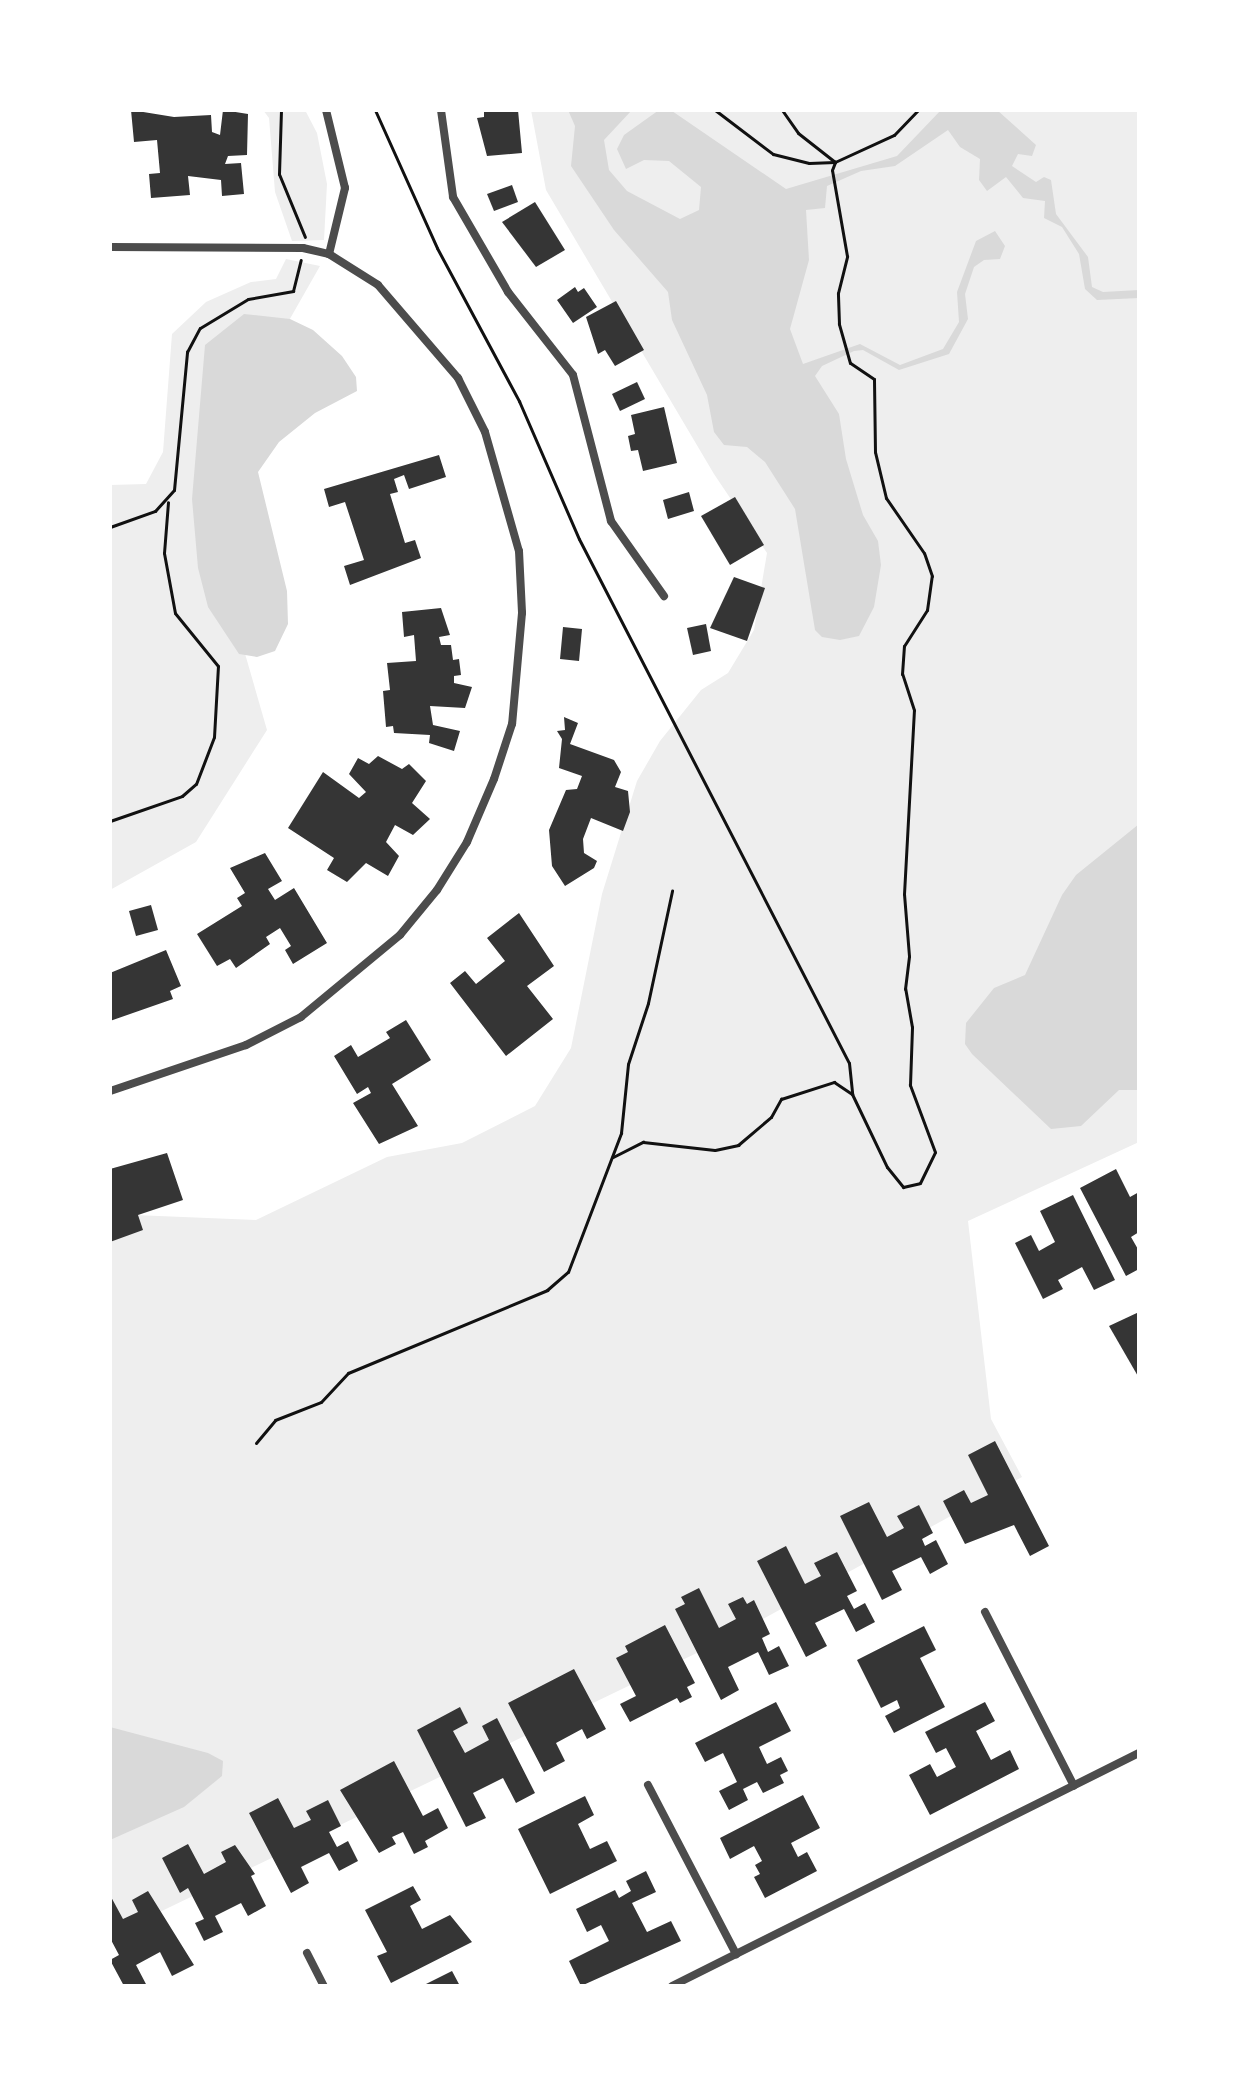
<!DOCTYPE html>
<style>
body{margin:0}
#map{position:relative;width:1249px;height:2096px;overflow:hidden;background:#fff;font-family:"PT Sans",sans-serif}
div>[style]{position:absolute}
[style*='--x']{left:calc(var(--x)*1px);top:calc(var(--y)*1px);width:calc(var(--w)*1px);rotate:calc(var(--a)*1deg)}
.green>*{inset:0;background:#eee}
.water>*{inset:0;background:#d9d9d9}
.building>*{inset:0;background:#353535}
.path>*{height:3px;margin:-1.5px;padding:0 1.5px;transform-origin:1.5px;border-radius:1.5px;background:#111}
.minor>*{height:8px;margin:-4px;padding:0 4px;transform-origin:4px;border-radius:4px;background:#4c4c4c}
span{translate:-50% -50%;white-space:nowrap;text-align:center;line-height:1.15;-webkit-text-stroke:6px #fff;paint-order:stroke}
.frame{position:absolute;inset:0;border:112px solid #fff;pointer-events:none}
</style>
<div id="map">
<div class="green">
<div style="clip-path:polygon(263px 110px,305px 110px,317px 133px,327px 184px,324px 240px,292px 241px,275px 192px,269px 118px)"></div>
<div style="clip-path:polygon(531px 110px,1139px 110px,1139px 1142px,968px 1221px,991px 1419px,1022px 1477px,730px 1637px,110px 1936px,110px 1214px,256px 1220px,387px 1157px,462px 1143px,535px 1106px,571px 1048px,602px 894px,637px 781px,660px 741px,701px 690px,728px 673px,754px 630px,767px 553px,714px 474px,546px 190px)"></div>
<div style="clip-path:polygon(286px 259px,320px 266px,287px 324px,251px 321px,233px 612px,267px 730px,196px 842px,110px 890px,110px 485px,146px 484px,163px 452px,172px 334px,206px 302px,251px 282px,276px 279px)"></div>
</div>
<div class="water">
<div style="clip-path:polygon(568px 110px,632px 110px,604px 140px,609px 170px,627px 191px,680px 219px,699px 210px,701px 187px,669px 161px,644px 160px,626px 169px,617px 149px,624px 135px,659px 110px,672px 111px,786px 189px,897px 156px,941px 110px,997px 110px,1036px 145px,1032px 156px,1018px 154px,1012px 166px,1036px 182px,1044px 177px,1051px 180px,1056px 214px,1088px 257px,1092px 287px,1103px 292px,1139px 290px,1139px 298px,1097px 300px,1085px 289px,1079px 254px,1062px 227px,1044px 218px,1045px 201px,1023px 198px,1006px 177px,987px 191px,979px 180px,980px 159px,960px 147px,948px 130px,895px 166px,861px 171px,827px 186px,825px 208px,806px 210px,809px 260px,790px 329px,803px 364px,860px 344px,900px 365px,943px 349px,959px 322px,957px 292px,976px 241px,995px 231px,1005px 246px,1000px 259px,984px 260px,974px 267px,965px 294px,968px 319px,949px 354px,899px 370px,863px 350px,854px 351px,822px 366px,815px 376px,839px 414px,846px 459px,863px 515px,878px 541px,881px 565px,874px 607px,859px 636px,840px 640px,822px 637px,815px 630px,795px 509px,765px 462px,747px 447px,724px 445px,714px 432px,707px 395px,672px 320px,668px 292px,614px 230px,571px 166px,575px 126px)"></div>
<div style="clip-path:polygon(244px 314px,290px 319px,313px 330px,342px 356px,356px 377px,357px 391px,315px 413px,279px 442px,258px 472px,287px 591px,288px 624px,275px 651px,257px 657px,239px 654px,208px 607px,198px 568px,192px 499px,205px 345px)"></div>
<div style="clip-path:polygon(1139px 824px,1139px 1090px,1119px 1090px,1081px 1126px,1051px 1129px,972px 1054px,965px 1044px,966px 1023px,994px 988px,1025px 975px,1062px 895px,1076px 875px)"></div>
<div style="clip-path:polygon(110px 1727px,208px 1753px,223px 1761px,222px 1776px,184px 1807px,110px 1840px)"></div>
</div>
<div class="building">
<div style="clip-path:polygon(131px 110px,174px 117px,211px 115px,212px 132px,220px 135px,223px 110px,248px 114px,247px 155px,228px 156px,225px 164px,241px 163px,244px 194px,222px 196px,221px 180px,188px 176px,190px 195px,151px 198px,149px 174px,160px 173px,157px 140px,134px 142px)"></div>
<div style="clip-path:polygon(484px 110px,518px 110px,522px 153px,487px 156px,477px 118px,484px 117px)"></div>
<div style="clip-path:polygon(512px 185px,518px 202px,494px 211px,487px 194px)"></div>
<div style="clip-path:polygon(535px 202px,565px 250px,536px 267px,502px 222px)"></div>
<div style="clip-path:polygon(575px 287px,578px 292px,584px 288px,597px 307px,573px 323px,557px 300px)"></div>
<div style="clip-path:polygon(616px 301px,644px 350px,615px 366px,605px 350px,598px 354px,586px 317px)"></div>
<div style="clip-path:polygon(637px 382px,645px 399px,620px 411px,612px 394px)"></div>
<div style="clip-path:polygon(664px 407px,677px 463px,643px 471px,638px 450px,631px 451px,628px 436px,635px 434px,631px 415px)"></div>
<div style="clip-path:polygon(439px 455px,446px 477px,409px 489px,404px 475px,394px 479px,398px 492px,390px 494px,405px 543px,415px 540px,421px 558px,350px 585px,344px 566px,364px 560px,345px 502px,329px 507px,324px 489px)"></div>
<div style="clip-path:polygon(689px 492px,694px 511px,668px 519px,663px 500px)"></div>
<div style="clip-path:polygon(735px 497px,764px 545px,730px 565px,701px 516px)"></div>
<div style="clip-path:polygon(734px 577px,765px 588px,747px 641px,710px 628px)"></div>
<div style="clip-path:polygon(441px 608px,450px 635px,439px 637px,441px 645px,451px 645px,453px 660px,459px 659px,461px 675px,454px 676px,454px 683px,472px 687px,465px 708px,430px 706px,433px 725px,460px 731px,454px 751px,429px 743px,430px 735px,394px 733px,393px 726px,386px 727px,383px 691px,390px 690px,387px 663px,416px 661px,414px 635px,404px 637px,402px 612px)"></div>
<div style="clip-path:polygon(706px 624px,711px 651px,693px 655px,687px 628px)"></div>
<div style="clip-path:polygon(563px 627px,582px 629px,579px 661px,560px 659px)"></div>
<div style="clip-path:polygon(564px 717px,578px 723px,570px 744px,614px 760px,621px 772px,615px 787px,628px 791px,630px 812px,623px 831px,591px 818px,583px 839px,584px 853px,597px 861px,594px 868px,565px 886px,552px 866px,549px 830px,566px 790px,577px 789px,582px 776px,559px 768px,562px 739px,557px 731px,565px 730px)"></div>
<div style="clip-path:polygon(378px 756px,402px 769px,409px 764px,426px 781px,412px 803px,430px 819px,413px 835px,395px 825px,386px 842px,399px 856px,388px 876px,366px 863px,347px 882px,327px 870px,334px 858px,288px 828px,323px 772px,359px 798px,366px 792px,349px 774px,358px 758px,369px 764px)"></div>
<div style="clip-path:polygon(265px 853px,282px 881px,268px 889px,275px 900px,294px 888px,327px 943px,293px 964px,285px 950px,291px 946px,280px 928px,266px 937px,270px 944px,236px 968px,230px 959px,217px 966px,197px 934px,242px 906px,237px 898px,245px 893px,230px 868px)"></div>
<div style="clip-path:polygon(151px 905px,158px 930px,136px 936px,129px 911px)"></div>
<div style="clip-path:polygon(519px 913px,554px 966px,527px 986px,553px 1019px,506px 1056px,450px 983px,465px 971px,476px 984px,505px 961px,487px 938px)"></div>
<div style="clip-path:polygon(166px 950px,181px 986px,170px 991px,173px 999px,110px 1021px,110px 973px)"></div>
<div style="clip-path:polygon(406px 1020px,431px 1060px,392px 1084px,418px 1126px,379px 1144px,353px 1103px,371px 1093px,368px 1087px,357px 1094px,334px 1056px,351px 1045px,358px 1057px,390px 1038px,386px 1032px)"></div>
<div style="clip-path:polygon(167px 1153px,183px 1200px,138px 1215px,143px 1230px,110px 1242px,110px 1169px)"></div>
<div style="clip-path:polygon(1116px 1169px,1130px 1197px,1139px 1192px,1139px 1232px,1131px 1237px,1139px 1251px,1139px 1269px,1126px 1276px,1080px 1188px)"></div>
<div style="clip-path:polygon(1073px 1195px,1115px 1280px,1094px 1290px,1082px 1267px,1058px 1280px,1063px 1289px,1043px 1299px,1015px 1243px,1031px 1235px,1039px 1251px,1055px 1242px,1040px 1211px)"></div>
<div style="clip-path:polygon(1139px 1312px,1139px 1378px,1109px 1326px)"></div>
<div style="clip-path:polygon(995px 1441px,1049px 1546px,1030px 1556px,1014px 1525px,965px 1544px,943px 1501px,964px 1490px,971px 1503px,988px 1495px,968px 1455px)"></div>
<div style="clip-path:polygon(869px 1502px,887px 1537px,904px 1528px,897px 1516px,919px 1505px,933px 1533px,922px 1539px,925px 1546px,936px 1540px,948px 1564px,930px 1574px,921px 1557px,892px 1571px,902px 1590px,882px 1600px,840px 1516px)"></div>
<div style="clip-path:polygon(786px 1546px,805px 1584px,821px 1576px,814px 1563px,837px 1552px,857px 1591px,847px 1596px,854px 1609px,865px 1603px,875px 1622px,856px 1632px,844px 1609px,815px 1623px,827px 1646px,806px 1657px,757px 1561px)"></div>
<div style="clip-path:polygon(699px 1588px,719px 1628px,736px 1619px,728px 1604px,743px 1597px,747px 1604px,754px 1600px,770px 1634px,762px 1638px,768px 1652px,779px 1646px,789px 1666px,769px 1675px,758px 1652px,728px 1667px,739px 1690px,721px 1700px,675px 1609px,685px 1604px,681px 1597px)"></div>
<div style="clip-path:polygon(665px 1625px,695px 1683px,687px 1687px,692px 1697px,680px 1703px,677px 1698px,630px 1722px,620px 1704px,636px 1696px,616px 1658px,628px 1652px,625px 1646px)"></div>
<div style="clip-path:polygon(924px 1626px,936px 1650px,920px 1658px,945px 1707px,894px 1733px,885px 1716px,900px 1708px,897px 1700px,881px 1708px,857px 1660px)"></div>
<div style="clip-path:polygon(574px 1669px,606px 1729px,587px 1739px,582px 1729px,556px 1743px,565px 1761px,544px 1772px,508px 1703px)"></div>
<div style="clip-path:polygon(776px 1702px,791px 1731px,759px 1747px,767px 1764px,781px 1757px,788px 1771px,780px 1775px,784px 1783px,763px 1793px,757px 1782px,743px 1789px,748px 1800px,729px 1810px,719px 1791px,737px 1782px,723px 1753px,705px 1762px,695px 1743px)"></div>
<div style="clip-path:polygon(985px 1702px,995px 1721px,976px 1731px,991px 1760px,1010px 1750px,1019px 1769px,930px 1815px,909px 1775px,930px 1764px,937px 1777px,956px 1767px,946px 1748px,936px 1753px,925px 1732px)"></div>
<div style="clip-path:polygon(460px 1707px,468px 1723px,453px 1731px,465px 1753px,489px 1740px,482px 1726px,497px 1718px,535px 1793px,516px 1803px,503px 1778px,473px 1793px,486px 1818px,466px 1827px,417px 1730px)"></div>
<div style="clip-path:polygon(394px 1761px,423px 1816px,438px 1808px,448px 1828px,425px 1841px,428px 1847px,414px 1854px,403px 1832px,392px 1837px,396px 1844px,379px 1853px,340px 1790px)"></div>
<div style="clip-path:polygon(803px 1795px,820px 1828px,791px 1843px,798px 1857px,807px 1852px,817px 1871px,765px 1898px,754px 1877px,760px 1874px,755px 1865px,762px 1861px,754px 1846px,730px 1859px,720px 1838px)"></div>
<div style="clip-path:polygon(585px 1796px,594px 1815px,578px 1824px,590px 1849px,607px 1841px,617px 1861px,550px 1894px,518px 1829px)"></div>
<div style="clip-path:polygon(278px 1798px,294px 1828px,311px 1820px,306px 1811px,328px 1800px,341px 1826px,329px 1832px,337px 1847px,348px 1841px,358px 1861px,339px 1871px,329px 1853px,301px 1867px,309px 1883px,291px 1893px,249px 1813px)"></div>
<div style="clip-path:polygon(188px 1844px,204px 1874px,226px 1862px,221px 1852px,235px 1845px,255px 1874px,251px 1876px,266px 1906px,248px 1916px,241px 1903px,215px 1916px,223px 1932px,204px 1941px,195px 1923px,204px 1919px,188px 1888px,180px 1893px,162px 1858px)"></div>
<div style="clip-path:polygon(646px 1871px,656px 1892px,632px 1903px,647px 1932px,671px 1921px,681px 1941px,581px 1986px,569px 1961px,609px 1941px,601px 1925px,587px 1932px,576px 1909px,615px 1890px,619px 1898px,631px 1891px,626px 1881px)"></div>
<div style="clip-path:polygon(413px 1886px,421px 1900px,410px 1906px,422px 1929px,450px 1915px,472px 1942px,391px 1983px,377px 1956px,387px 1952px,365px 1910px)"></div>
<div style="clip-path:polygon(148px 1891px,194px 1965px,172px 1976px,160px 1952px,136px 1965px,147px 1986px,124px 1986px,110px 1960px,119px 1955px,110px 1938px,110px 1895px,123px 1919px,138px 1912px,132px 1900px)"></div>
<div style="clip-path:polygon(452px 1971px,460px 1986px,422px 1986px)"></div>
</div>
<div class="path">
<div style="--x:281;--y:110;--w:64;--a:91.8"></div>
<div style="--x:279;--y:174;--w:68;--a:67.6"></div>
<div style="--x:375;--y:110;--w:151;--a:65.8"></div>
<div style="--x:437;--y:248;--w:174;--a:61.8"></div>
<div style="--x:519;--y:401;--w:150;--a:66.5"></div>
<div style="--x:579;--y:539;--w:589;--a:62.74"></div>
<div style="--x:849;--y:1063;--w:31;--a:84"></div>
<div style="--x:715;--y:110;--w:73;--a:37.2"></div>
<div style="--x:773;--y:154;--w:37;--a:14"></div>
<div style="--x:809;--y:163;--w:26;--a:-2"></div>
<div style="--x:782;--y:110;--w:28;--a:55"></div>
<div style="--x:798;--y:133;--w:47;--a:38.1"></div>
<div style="--x:110;--y:527;--w:48;--a:-19.6"></div>
<div style="--x:155;--y:511;--w:28;--a:-48"></div>
<div style="--x:174;--y:490;--w:139;--a:-84.6"></div>
<div style="--x:187;--y:352;--w:27;--a:-62"></div>
<div style="--x:200;--y:328;--w:56;--a:-31.1"></div>
<div style="--x:248;--y:299;--w:46;--a:-10.1"></div>
<div style="--x:293;--y:291;--w:32;--a:-76"></div>
<div style="--x:110;--y:821;--w:76;--a:-19.1"></div>
<div style="--x:182;--y:796;--w:18;--a:-41"></div>
<div style="--x:196;--y:784;--w:50;--a:-69"></div>
<div style="--x:214;--y:737;--w:71;--a:-86.8"></div>
<div style="--x:218;--y:666;--w:68;--a:-129.1"></div>
<div style="--x:175;--y:613;--w:61;--a:-100.4"></div>
<div style="--x:164;--y:553;--w:51;--a:-85.5"></div>
<div style="--x:613;--y:1157;--w:34;--a:-27"></div>
<div style="--x:643;--y:1142;--w:72;--a:6.3"></div>
<div style="--x:715;--y:1150;--w:24;--a:-12"></div>
<div style="--x:738;--y:1145;--w:43;--a:-40.3"></div>
<div style="--x:771;--y:1117;--w:21;--a:-61"></div>
<div style="--x:781;--y:1099;--w:56;--a:-17.8"></div>
<div style="--x:834;--y:1082;--w:22;--a:34"></div>
<div style="--x:852;--y:1094;--w:81;--a:64.4"></div>
<div style="--x:887;--y:1167;--w:26;--a:51"></div>
<div style="--x:903;--y:1187;--w:17;--a:-13"></div>
<div style="--x:920;--y:1183;--w:34;--a:-64"></div>
<div style="--x:935;--y:1152;--w:72;--a:-110.5"></div>
<div style="--x:910;--y:1085;--w:58;--a:-88"></div>
<div style="--x:912;--y:1027;--w:39;--a:-100"></div>
<div style="--x:905;--y:989;--w:33;--a:-83"></div>
<div style="--x:909;--y:956;--w:62;--a:-94.6"></div>
<div style="--x:904;--y:894;--w:184;--a:-86.9"></div>
<div style="--x:914;--y:710;--w:38;--a:-108"></div>
<div style="--x:902;--y:674;--w:28;--a:-86"></div>
<div style="--x:904;--y:646;--w:43;--a:-57.4"></div>
<div style="--x:927;--y:610;--w:34;--a:-82"></div>
<div style="--x:932;--y:576;--w:24;--a:-109"></div>
<div style="--x:924;--y:553;--w:67;--a:-124.6"></div>
<div style="--x:886;--y:498;--w:47;--a:-103.4"></div>
<div style="--x:875;--y:452;--w:73;--a:-90.8"></div>
<div style="--x:874;--y:379;--w:29;--a:-146"></div>
<div style="--x:850;--y:363;--w:41;--a:-105.8"></div>
<div style="--x:839;--y:324;--w:31;--a:-92"></div>
<div style="--x:838;--y:293;--w:38;--a:-76"></div>
<div style="--x:847;--y:256;--w:87;--a:-99.9"></div>
<div style="--x:832;--y:170;--w:9;--a:-69"></div>
<div style="--x:835;--y:162;--w:65;--a:-24.6"></div>
<div style="--x:894;--y:135;--w:35;--a:-46"></div>
<div style="--x:256;--y:1443;--w:30;--a:-50"></div>
<div style="--x:275;--y:1420;--w:49;--a:-21.4"></div>
<div style="--x:321;--y:1402;--w:40;--a:-47"></div>
<div style="--x:348;--y:1373;--w:216;--a:-22.6"></div>
<div style="--x:547;--y:1290;--w:28;--a:-41"></div>
<div style="--x:568;--y:1272;--w:149;--a:-69.1"></div>
<div style="--x:621;--y:1133;--w:69;--a:-84.2"></div>
<div style="--x:628;--y:1064;--w:64;--a:-71.8"></div>
<div style="--x:648;--y:1003;--w:115;--a:-77.9"></div>
</div>
<div class="minor">
<div style="--x:326;--y:110;--w:80;--a:76.3"></div>
<div style="--x:345;--y:188;--w:68;--a:103.6"></div>
<div style="--x:441;--y:110;--w:88;--a:82.1"></div>
<div style="--x:453;--y:197;--w:110;--a:59.9"></div>
<div style="--x:508;--y:292;--w:105;--a:51.9"></div>
<div style="--x:573;--y:375;--w:151;--a:75.4"></div>
<div style="--x:611;--y:521;--w:92;--a:54.8"></div>
<div style="--x:110;--y:247;--w:193;--a:0.3"></div>
<div style="--x:303;--y:248;--w:27;--a:13"></div>
<div style="--x:329;--y:254;--w:58;--a:32.3"></div>
<div style="--x:378;--y:285;--w:123;--a:49.3"></div>
<div style="--x:458;--y:378;--w:60;--a:63.4"></div>
<div style="--x:485;--y:432;--w:124;--a:74.1"></div>
<div style="--x:519;--y:551;--w:62;--a:87.2"></div>
<div style="--x:522;--y:613;--w:111;--a:95.1"></div>
<div style="--x:512;--y:724;--w:58;--a:108.1"></div>
<div style="--x:494;--y:779;--w:69;--a:113.2"></div>
<div style="--x:467;--y:842;--w:57;--a:122"></div>
<div style="--x:437;--y:890;--w:58;--a:129.4"></div>
<div style="--x:400;--y:935;--w:129;--a:140.4"></div>
<div style="--x:301;--y:1017;--w:62;--a:153"></div>
<div style="--x:246;--y:1045;--w:144;--a:161.3"></div>
<div style="--x:985;--y:1612;--w:195;--a:62.9"></div>
<div style="--x:648;--y:1785;--w:191;--a:62.5"></div>
<div style="--x:307;--y:1953;--w:37;--a:63"></div>
<div style="--x:672;--y:1986;--w:522;--a:-26.52"></div>
</div>
<div class="frame"></div>
</div>
